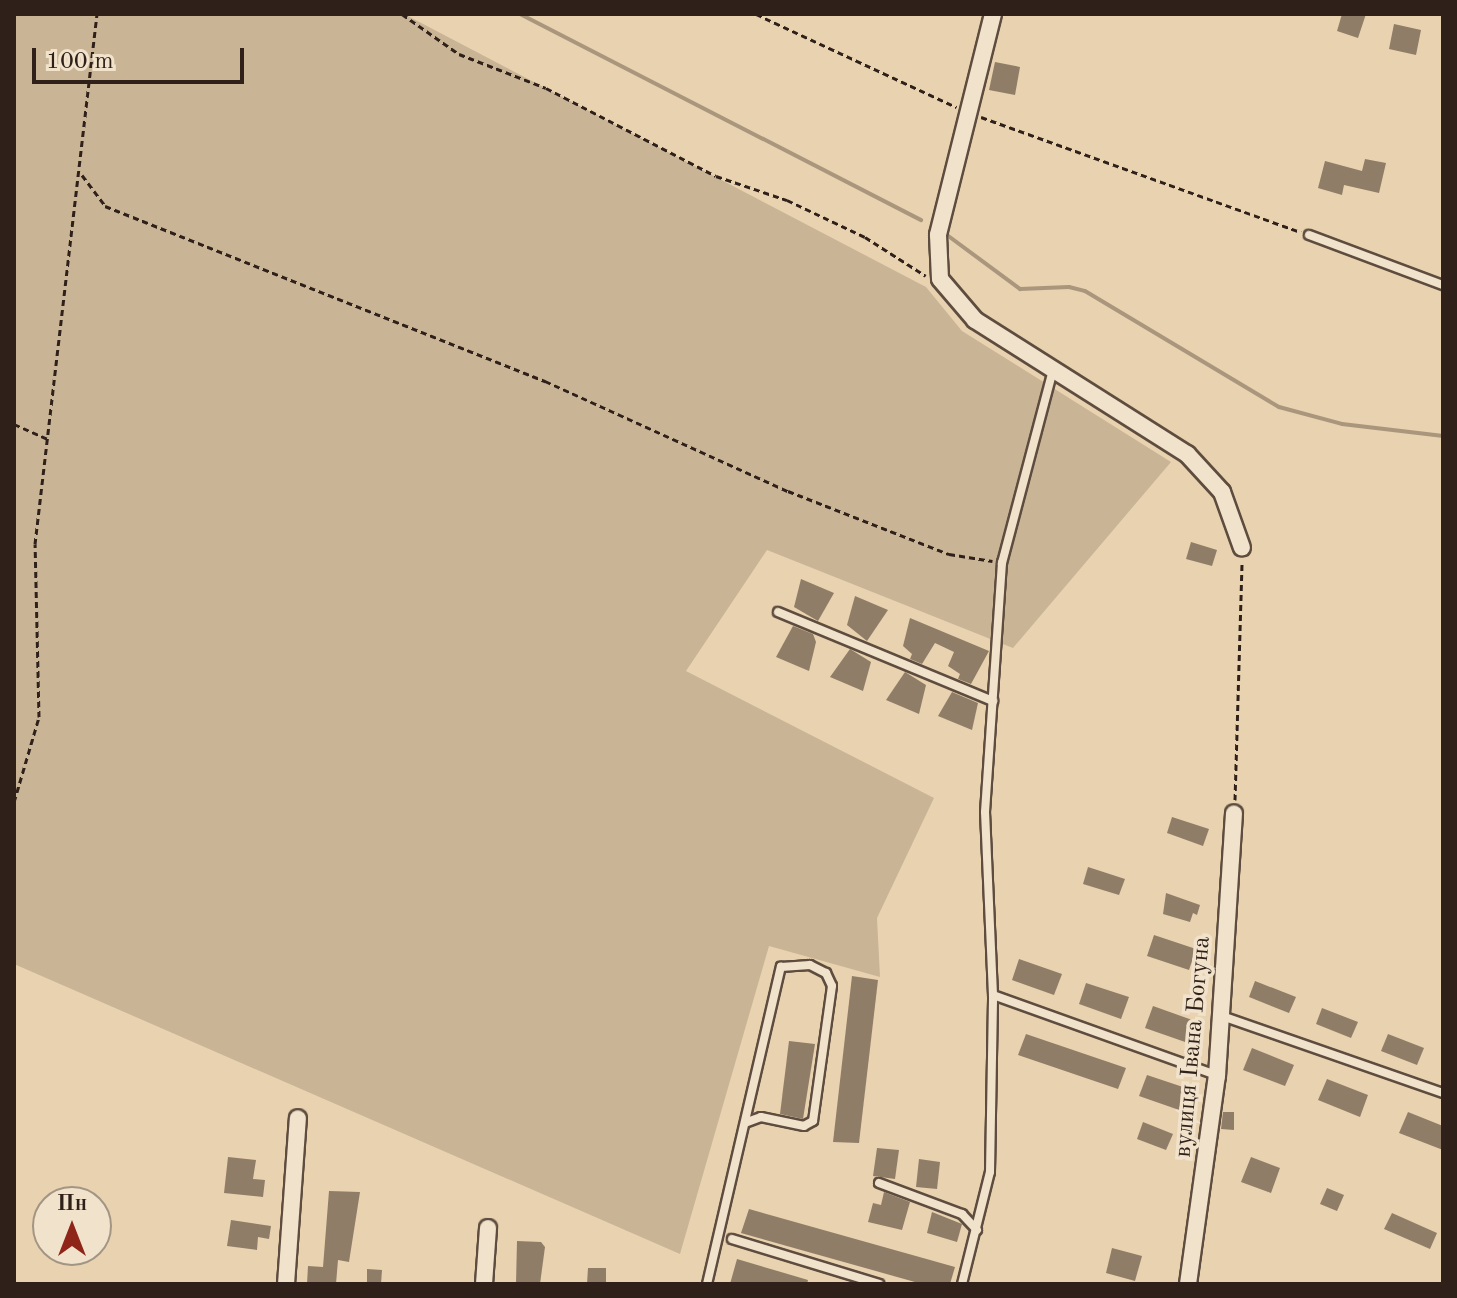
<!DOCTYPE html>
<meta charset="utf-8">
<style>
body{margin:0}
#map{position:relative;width:1457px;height:1298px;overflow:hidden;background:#e9d2af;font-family:"Old Standard TT",serif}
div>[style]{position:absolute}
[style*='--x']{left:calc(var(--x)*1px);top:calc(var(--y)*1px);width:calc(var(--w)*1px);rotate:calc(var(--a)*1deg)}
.green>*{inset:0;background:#c9b496}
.stream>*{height:4px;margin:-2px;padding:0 2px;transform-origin:2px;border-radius:2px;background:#aa967c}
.building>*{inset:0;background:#907d67}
.path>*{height:3px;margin-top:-1.5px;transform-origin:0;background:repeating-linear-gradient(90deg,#2f211a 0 6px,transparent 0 10px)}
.roads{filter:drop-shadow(2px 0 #5e4d3f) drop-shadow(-2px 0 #5e4d3f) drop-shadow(0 2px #5e4d3f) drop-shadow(0 -2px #5e4d3f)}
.lane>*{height:8px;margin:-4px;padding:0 4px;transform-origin:4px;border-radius:4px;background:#f1e2cb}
.street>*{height:16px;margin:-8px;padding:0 8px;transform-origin:8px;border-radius:8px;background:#f1e2cb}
span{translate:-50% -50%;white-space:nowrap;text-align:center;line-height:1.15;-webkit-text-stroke:7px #f1e2cb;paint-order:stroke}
.street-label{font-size:24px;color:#2f211a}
.frame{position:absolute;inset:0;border:16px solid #2f211a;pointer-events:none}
.north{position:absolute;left:32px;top:1186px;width:80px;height:80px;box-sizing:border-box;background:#f1e2cb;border:2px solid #a39584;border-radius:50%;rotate:0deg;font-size:22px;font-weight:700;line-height:32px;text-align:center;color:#2f211a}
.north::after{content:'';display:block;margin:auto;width:28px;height:36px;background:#8f2418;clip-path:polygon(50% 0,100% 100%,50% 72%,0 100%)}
.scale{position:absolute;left:32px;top:48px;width:212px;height:36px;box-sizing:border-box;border:4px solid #2f211a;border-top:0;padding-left:10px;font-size:24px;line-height:28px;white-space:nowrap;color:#2f211a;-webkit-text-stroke:6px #f1e2cb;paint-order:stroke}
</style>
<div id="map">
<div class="green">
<div style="clip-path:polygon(14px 14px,404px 14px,926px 287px,962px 331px,1171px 462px,1013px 648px,767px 550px,686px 671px,934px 798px,877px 918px,880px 977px,769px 946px,680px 1254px,14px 964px)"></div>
</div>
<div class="stream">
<div style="--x:520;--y:14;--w:451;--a:27.2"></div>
<div style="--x:947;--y:235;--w:91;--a:36.5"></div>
<div style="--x:1020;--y:289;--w:49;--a:-2.3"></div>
<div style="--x:1069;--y:287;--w:16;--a:14"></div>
<div style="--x:1085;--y:291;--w:226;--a:30.9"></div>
<div style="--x:1279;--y:407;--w:65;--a:15.1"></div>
<div style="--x:1342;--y:424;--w:102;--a:6.8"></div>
</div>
<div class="building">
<div style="clip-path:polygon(1342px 14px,1366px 14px,1358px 38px,1337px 31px)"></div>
<div style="clip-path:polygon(1394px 24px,1421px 30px,1416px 55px,1389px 49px)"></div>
<div style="clip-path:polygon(995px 62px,1020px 67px,1015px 95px,989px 90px)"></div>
<div style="clip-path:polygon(1365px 159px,1386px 163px,1379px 193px,1344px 185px,1342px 195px,1318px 188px,1325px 161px,1362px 171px)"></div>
<div style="clip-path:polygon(1191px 542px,1217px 550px,1212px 566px,1186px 559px)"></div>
<div style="clip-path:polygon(801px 579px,834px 593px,818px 621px,794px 607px)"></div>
<div style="clip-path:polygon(855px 596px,888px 610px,867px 641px,847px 625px)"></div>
<div style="clip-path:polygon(910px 618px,989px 651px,971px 684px,958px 679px,960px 674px,948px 666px,954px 652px,935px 643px,922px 664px,910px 659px,912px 654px,903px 646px)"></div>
<div style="clip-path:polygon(793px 626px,813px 634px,816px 642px,809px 671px,776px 657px)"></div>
<div style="clip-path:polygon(850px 649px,871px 662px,863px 691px,830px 677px)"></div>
<div style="clip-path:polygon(905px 672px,926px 685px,919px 714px,886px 700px)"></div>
<div style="clip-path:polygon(952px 692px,978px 703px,972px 730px,938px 716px)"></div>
<div style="clip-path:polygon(1172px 817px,1209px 829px,1203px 846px,1167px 833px)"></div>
<div style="clip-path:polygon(1088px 867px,1125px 879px,1119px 895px,1083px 884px)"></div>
<div style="clip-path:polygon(1166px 893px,1200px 905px,1197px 915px,1193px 913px,1190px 922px,1163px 914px)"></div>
<div style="clip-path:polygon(1154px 935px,1196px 949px,1189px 970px,1147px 956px)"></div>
<div style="clip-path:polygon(1019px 959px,1062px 974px,1054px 995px,1012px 980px)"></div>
<div style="clip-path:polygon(852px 976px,878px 980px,859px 1143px,833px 1142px)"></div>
<div style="clip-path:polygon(1255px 981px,1296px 997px,1289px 1013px,1249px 997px)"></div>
<div style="clip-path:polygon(1086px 983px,1129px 997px,1121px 1019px,1079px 1004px)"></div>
<div style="clip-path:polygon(1153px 1006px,1195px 1021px,1188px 1043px,1145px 1028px)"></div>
<div style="clip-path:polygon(1322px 1008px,1358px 1022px,1351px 1038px,1316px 1024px)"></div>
<div style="clip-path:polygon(1026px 1034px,1126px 1068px,1118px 1089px,1018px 1055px)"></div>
<div style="clip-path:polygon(1388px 1034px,1424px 1048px,1417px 1065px,1381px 1051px)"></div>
<div style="clip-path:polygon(789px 1041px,815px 1044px,803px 1119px,780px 1114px)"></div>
<div style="clip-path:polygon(1252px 1048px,1294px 1065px,1285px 1086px,1243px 1070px)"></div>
<div style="clip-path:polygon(1147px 1075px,1189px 1089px,1182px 1111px,1139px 1096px)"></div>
<div style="clip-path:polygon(1327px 1079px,1368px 1095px,1360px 1117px,1318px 1100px)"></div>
<div style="clip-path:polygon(1223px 1112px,1234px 1112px,1234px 1130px,1221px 1129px)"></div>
<div style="clip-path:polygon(1408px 1112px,1443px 1126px,1443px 1150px,1399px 1133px)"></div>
<div style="clip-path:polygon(1143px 1122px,1173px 1134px,1166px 1150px,1137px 1139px)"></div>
<div style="clip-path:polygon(877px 1148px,899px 1150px,895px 1179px,873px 1176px)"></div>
<div style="clip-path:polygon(228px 1157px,256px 1160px,253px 1179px,265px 1180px,263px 1197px,224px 1193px)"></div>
<div style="clip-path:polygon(1251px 1157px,1280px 1168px,1271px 1193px,1241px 1182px)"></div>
<div style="clip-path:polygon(919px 1159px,940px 1162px,937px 1189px,916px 1187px)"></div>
<div style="clip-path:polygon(1327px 1188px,1344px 1195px,1337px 1211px,1320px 1204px)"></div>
<div style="clip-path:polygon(329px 1191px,360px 1192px,349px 1262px,338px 1260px,336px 1284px,307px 1284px,308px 1266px,323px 1267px)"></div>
<div style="clip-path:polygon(884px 1192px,910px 1202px,902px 1230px,868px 1222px,873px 1203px,881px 1205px)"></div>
<div style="clip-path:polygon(749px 1209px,955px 1267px,950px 1284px,922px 1284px,741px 1233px)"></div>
<div style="clip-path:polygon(932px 1212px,962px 1224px,957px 1242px,927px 1233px)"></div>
<div style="clip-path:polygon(1392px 1213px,1437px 1233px,1430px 1249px,1384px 1229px)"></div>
<div style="clip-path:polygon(231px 1220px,271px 1226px,269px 1239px,258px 1237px,257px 1250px,227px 1246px)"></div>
<div style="clip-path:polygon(517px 1241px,541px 1242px,545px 1247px,540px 1284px,516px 1284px)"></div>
<div style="clip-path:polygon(1112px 1248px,1142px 1256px,1135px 1281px,1106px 1273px)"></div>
<div style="clip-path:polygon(737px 1259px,808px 1280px,807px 1284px,730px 1284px)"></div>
<div style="clip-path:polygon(588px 1268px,606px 1268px,606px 1284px,587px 1284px)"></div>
<div style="clip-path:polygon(367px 1269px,382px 1270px,381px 1284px,367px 1284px)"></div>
</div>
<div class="path">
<div style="--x:402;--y:14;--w:70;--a:35.1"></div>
<div style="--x:459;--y:54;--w:93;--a:21.3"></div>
<div style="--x:546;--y:88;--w:191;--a:27.4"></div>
<div style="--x:716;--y:176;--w:75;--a:18.7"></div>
<div style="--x:787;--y:200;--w:86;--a:25.4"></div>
<div style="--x:865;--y:237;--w:72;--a:32.6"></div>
<div style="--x:756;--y:14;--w:221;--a:24.9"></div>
<div style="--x:981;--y:117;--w:340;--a:19.8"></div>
<div style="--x:82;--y:175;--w:39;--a:53"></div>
<div style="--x:105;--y:206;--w:474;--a:21.7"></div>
<div style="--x:545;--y:381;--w:267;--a:24.4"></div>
<div style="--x:788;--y:491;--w:173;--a:21.4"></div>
<div style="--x:949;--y:554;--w:44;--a:9.2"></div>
<div style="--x:14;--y:424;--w:36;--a:24"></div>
<div style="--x:1235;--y:800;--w:236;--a:-88.3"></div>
<div style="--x:14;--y:802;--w:89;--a:-73.6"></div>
<div style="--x:39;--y:717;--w:173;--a:-91.3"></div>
<div style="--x:35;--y:544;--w:534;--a:-83.33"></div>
</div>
<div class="roads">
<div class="lane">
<div style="--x:1309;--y:235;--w:143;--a:20.5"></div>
<div style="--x:778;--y:612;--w:233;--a:22.5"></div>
<div style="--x:993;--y:995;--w:237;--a:19.7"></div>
<div style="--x:1222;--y:1016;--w:234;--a:19.2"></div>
<div style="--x:879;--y:1183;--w:89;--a:20.5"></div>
<div style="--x:962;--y:1214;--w:22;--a:47"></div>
<div style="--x:732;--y:1239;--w:154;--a:17"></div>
<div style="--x:707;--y:1284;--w:326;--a:-76.9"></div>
<div style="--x:781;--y:967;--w:29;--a:-4"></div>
<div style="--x:810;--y:965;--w:18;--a:27"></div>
<div style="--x:826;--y:973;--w:14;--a:65"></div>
<div style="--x:832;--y:986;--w:136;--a:98"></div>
<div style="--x:813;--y:1121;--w:10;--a:151"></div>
<div style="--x:804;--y:1126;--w:44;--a:-168.2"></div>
<div style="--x:761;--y:1117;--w:15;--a:160"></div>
<div style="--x:962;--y:1284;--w:115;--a:-76"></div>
<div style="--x:990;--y:1172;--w:177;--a:-89"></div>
<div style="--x:993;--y:995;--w:183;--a:-92.5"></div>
<div style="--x:985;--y:812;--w:250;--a:-86.1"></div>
<div style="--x:1002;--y:563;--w:200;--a:-75.2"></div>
</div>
<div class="street">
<div style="--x:993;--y:14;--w:228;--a:104"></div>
<div style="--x:938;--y:235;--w:44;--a:87.4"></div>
<div style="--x:940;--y:279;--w:54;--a:49.5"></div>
<div style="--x:975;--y:320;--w:251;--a:32.3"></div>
<div style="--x:1187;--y:454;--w:52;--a:47.4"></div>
<div style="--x:1222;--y:492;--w:59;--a:70.3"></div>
<div style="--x:286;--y:1284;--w:166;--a:-85.9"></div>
<div style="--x:484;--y:1284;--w:56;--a:-85.9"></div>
<div style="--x:1188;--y:1284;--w:210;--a:-82.1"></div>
<div style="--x:1217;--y:1076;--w:263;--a:-86.3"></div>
</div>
</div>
<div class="street-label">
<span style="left:1194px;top:1047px;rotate:-85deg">вулиця Івана Богуна</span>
</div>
<div class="frame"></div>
<div class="north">Пн</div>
<div class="scale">100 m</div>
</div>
